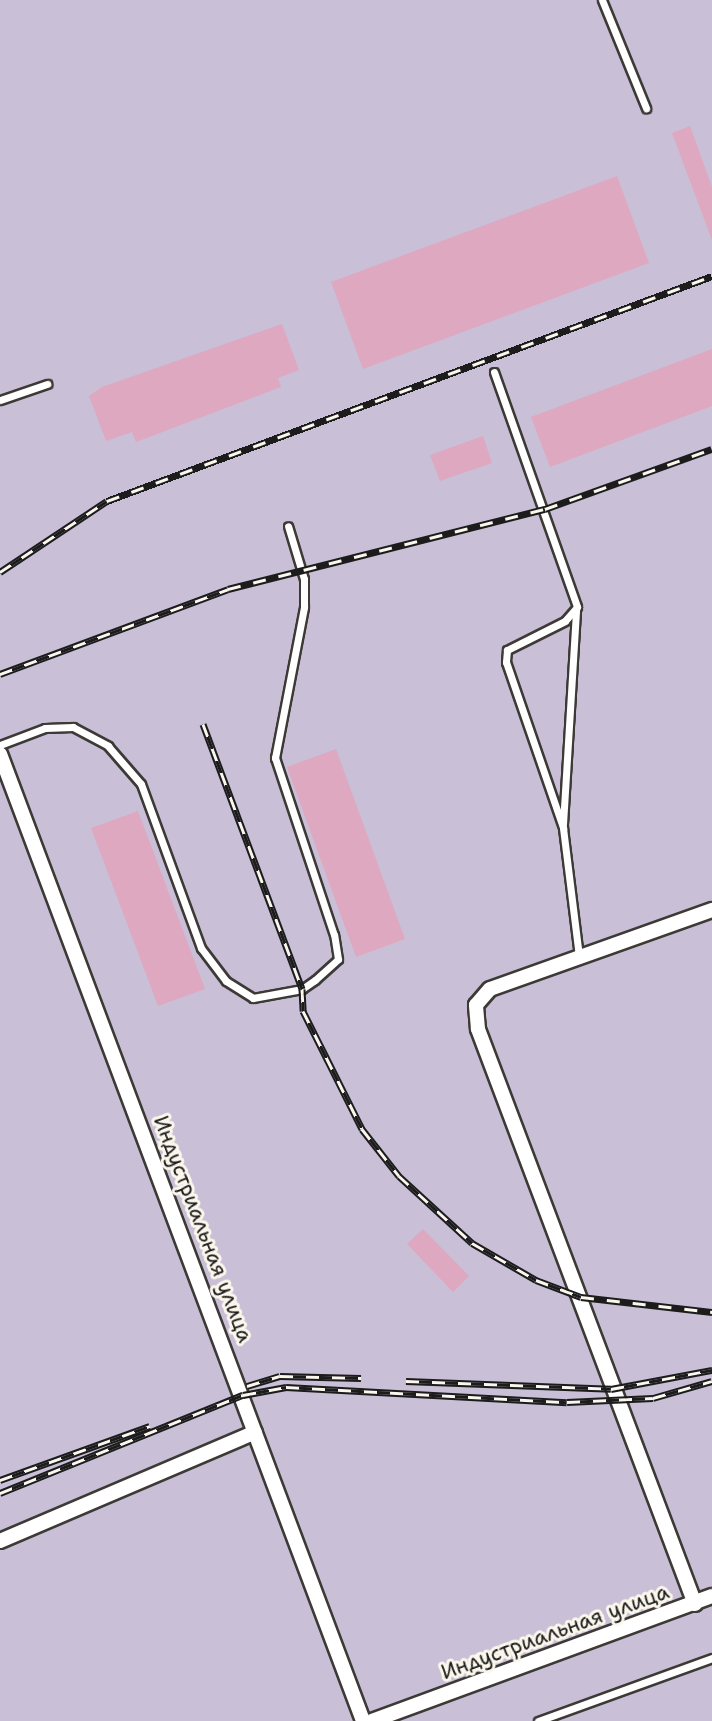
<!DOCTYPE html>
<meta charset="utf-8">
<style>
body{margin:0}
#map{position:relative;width:712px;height:1721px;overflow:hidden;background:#f5e3c9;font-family:"Shantell Sans",sans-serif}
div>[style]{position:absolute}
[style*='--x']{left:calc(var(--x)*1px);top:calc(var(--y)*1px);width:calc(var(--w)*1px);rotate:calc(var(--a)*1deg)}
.industrial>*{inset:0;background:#c9bfd7}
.building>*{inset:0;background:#dea8c0}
.roads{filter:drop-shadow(2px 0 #3d3a36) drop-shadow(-2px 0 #3d3a36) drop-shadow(0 2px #3d3a36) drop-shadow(0 -2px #3d3a36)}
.service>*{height:7px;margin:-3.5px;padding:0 3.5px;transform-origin:3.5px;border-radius:3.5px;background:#fff}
.minor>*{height:14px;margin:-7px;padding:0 7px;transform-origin:7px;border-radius:7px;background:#fff}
.rail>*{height:7px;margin-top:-3.5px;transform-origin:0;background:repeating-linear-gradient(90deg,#fbf7ec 0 13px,#1c1c1c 0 26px);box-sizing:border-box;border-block:2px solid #1c1c1c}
span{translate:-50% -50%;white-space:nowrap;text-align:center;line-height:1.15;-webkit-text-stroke:6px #fbf7ec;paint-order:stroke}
.street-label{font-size:21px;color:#1c1c1c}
</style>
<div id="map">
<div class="industrial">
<div style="clip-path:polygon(0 0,712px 0,712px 1721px,0 1721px)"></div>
</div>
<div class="building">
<div style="clip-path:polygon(690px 126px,712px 187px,712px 240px,672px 133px)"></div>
<div style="clip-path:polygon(617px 176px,649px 263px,363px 369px,331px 282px)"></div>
<div style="clip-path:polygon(282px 324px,299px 370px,278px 378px,281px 387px,136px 442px,132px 432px,106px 441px,89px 396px,102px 387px)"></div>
<div style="clip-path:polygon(712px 349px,712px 406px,550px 467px,531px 417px)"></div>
<div style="clip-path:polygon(483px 436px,492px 463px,440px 481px,430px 455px)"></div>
<div style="clip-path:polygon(336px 749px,405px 939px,356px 957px,287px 767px)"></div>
<div style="clip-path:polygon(138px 811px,205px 989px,158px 1006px,91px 828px)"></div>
<div style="clip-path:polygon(423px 1229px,469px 1276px,453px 1292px,407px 1244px)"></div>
</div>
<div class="roads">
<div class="service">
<div style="--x:602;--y:0;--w:117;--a:67.8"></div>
<div style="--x:494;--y:372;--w:249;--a:70.5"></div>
<div style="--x:577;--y:607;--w:18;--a:131"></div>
<div style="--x:565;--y:621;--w:65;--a:153.4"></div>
<div style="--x:507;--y:650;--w:12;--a:95"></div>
<div style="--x:506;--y:662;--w:176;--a:71"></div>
<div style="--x:563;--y:828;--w:130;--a:82.9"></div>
<div style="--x:0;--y:400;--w:50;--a:-18.8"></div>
<div style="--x:0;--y:745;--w:48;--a:-20.7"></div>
<div style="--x:45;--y:728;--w:28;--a:-2"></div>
<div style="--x:73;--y:727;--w:40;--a:28"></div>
<div style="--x:108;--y:746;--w:50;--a:49"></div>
<div style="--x:141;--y:784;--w:175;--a:69.9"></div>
<div style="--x:201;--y:948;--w:41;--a:52.9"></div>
<div style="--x:226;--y:981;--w:32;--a:32"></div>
<div style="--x:253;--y:998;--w:50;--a:-10.4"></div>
<div style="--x:302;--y:989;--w:16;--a:-35"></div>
<div style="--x:315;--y:980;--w:31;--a:-42"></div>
<div style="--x:338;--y:959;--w:24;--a:-99"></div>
<div style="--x:334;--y:935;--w:187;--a:-108.4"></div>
<div style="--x:275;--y:758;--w:154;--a:-79.1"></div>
<div style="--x:304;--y:607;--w:28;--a:-90"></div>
<div style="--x:304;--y:579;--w:55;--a:-106.8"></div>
<div style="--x:563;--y:824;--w:215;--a:-86.5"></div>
<div style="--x:538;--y:1721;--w:185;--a:-19.9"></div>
</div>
<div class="minor">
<div style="--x:0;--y:754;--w:1033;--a:69.42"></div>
<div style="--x:0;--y:1541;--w:277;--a:-23.1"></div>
<div style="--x:695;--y:1604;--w:615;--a:-110.68"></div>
<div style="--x:478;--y:1029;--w:24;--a:-95"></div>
<div style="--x:476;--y:1005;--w:21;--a:-49"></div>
<div style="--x:490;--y:989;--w:236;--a:-19.6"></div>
<div style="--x:372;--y:1721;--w:362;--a:-20.2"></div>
</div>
</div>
<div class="rail">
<div style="--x:0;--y:572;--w:128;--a:-33.6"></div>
<div style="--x:107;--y:501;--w:645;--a:-20.4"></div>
<div style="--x:0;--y:674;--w:243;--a:-20.4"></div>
<div style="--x:228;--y:589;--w:327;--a:-14.2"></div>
<div style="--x:545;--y:509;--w:177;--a:-19.8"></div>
<div style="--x:203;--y:724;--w:283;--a:69.5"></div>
<div style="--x:302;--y:989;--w:22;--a:87"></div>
<div style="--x:303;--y:1011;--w:132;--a:63.4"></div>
<div style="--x:362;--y:1129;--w:60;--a:51.8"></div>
<div style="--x:399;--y:1176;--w:99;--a:42.5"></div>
<div style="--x:472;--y:1243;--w:74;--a:30"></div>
<div style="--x:536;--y:1280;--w:48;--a:20.7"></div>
<div style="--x:581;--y:1297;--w:132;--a:6.5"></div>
<div style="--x:406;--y:1381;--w:205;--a:2.2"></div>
<div style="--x:611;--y:1389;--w:103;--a:-10.7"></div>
<div style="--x:247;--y:1386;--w:34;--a:-17"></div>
<div style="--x:280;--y:1376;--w:81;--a:1.4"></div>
<div style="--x:0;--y:1480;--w:159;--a:-19.8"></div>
<div style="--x:0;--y:1493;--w:262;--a:-22"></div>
<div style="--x:243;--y:1395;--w:44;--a:-10.5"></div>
<div style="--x:286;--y:1387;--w:281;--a:3.1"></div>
<div style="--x:567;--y:1402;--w:86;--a:-2.7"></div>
<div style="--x:653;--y:1398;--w:61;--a:-16.1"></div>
</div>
<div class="street-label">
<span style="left:203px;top:1229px;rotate:69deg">Индустриальная улица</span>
<span style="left:555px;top:1632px;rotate:-20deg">Индустриальная улица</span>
</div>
</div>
